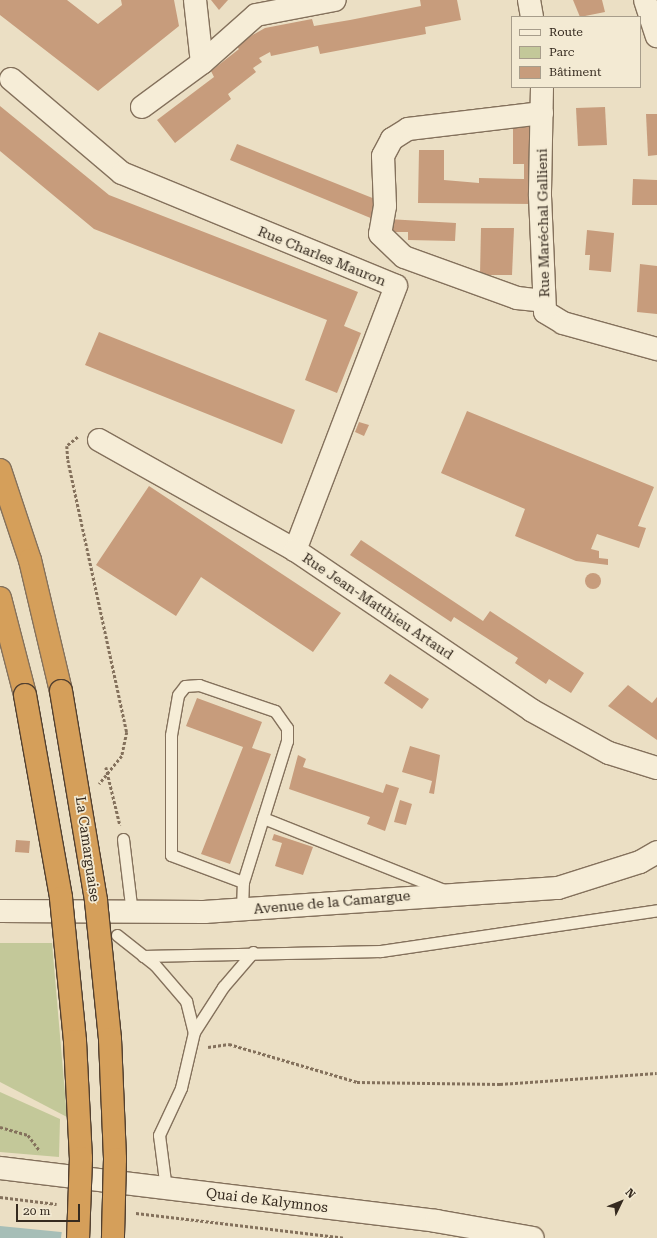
<!DOCTYPE html>
<meta charset="utf-8">
<style>
body{margin:0}
#map{position:relative;width:657px;height:1238px;overflow:hidden;background:#ebdfc4;font-family:"Roboto Serif",serif}
div>[style]{position:absolute}
[style*='--x']{left:calc(var(--x)*1px);top:calc(var(--y)*1px);width:calc(var(--w)*1px);rotate:calc(var(--a)*1deg)}
.green>*{inset:0;background:#c3c899}
.water>*{inset:0;background:#a6beb7}
.pier>*{inset:0;background:#ebdfc4}
.building>*{inset:0;background:#c79c7c}
.round{border-radius:50%}
.path>*{height:2.5px;margin-top:-1.25px;transform-origin:0;background:repeating-linear-gradient(90deg,#84715c 0 3px,transparent 0 5px)}
.roads{filter:drop-shadow(1px 0 #84715c) drop-shadow(-1px 0 #84715c) drop-shadow(0 1px #84715c) drop-shadow(0 -1px #84715c)}
.lane>*{height:11px;margin:-5.5px;padding:0 5.5px;transform-origin:5.5px;border-radius:5.5px;background:#f6edd7}
.street>*{height:22px;margin:-11px;padding:0 11px;transform-origin:11px;border-radius:11px;background:#f6edd7}
.secondary>*{height:22px;margin:-11px;padding:0 11px;transform-origin:11px;border-radius:11px;background:#f6edd7}
.highway>*{height:22px;margin:-11px;padding:0 11px;transform-origin:11px;border-radius:11px;background:#d59f5a}
.bridges{filter:drop-shadow(1px 0 #524030) drop-shadow(-1px 0 #524030) drop-shadow(0 1px #524030) drop-shadow(0 -1px #524030)}
.highway-bridge>*{height:22px;margin:-11px;padding:0 11px;transform-origin:11px;border-radius:11px;background:#d59f5a}
span{translate:-50% -50%;white-space:nowrap;text-align:center;line-height:1.15;-webkit-text-stroke:3.5px #f3ead3;paint-order:stroke}
.street-label{font-size:14px;color:#352a1f}
.legend{position:absolute;left:511px;top:16px;width:130px;height:72px;box-sizing:border-box;background:#f3ead3;border:1px solid #a79d8b;margin:0;padding:5px 7px;list-style:none;font-size:12px;color:#352a1f}
.legend li{display:flex;align-items:center;gap:8px;height:20px}
.legend b{width:20px;border:1px solid #a79d8b}
.north{position:absolute;left:601px;top:1182px;width:40px;height:40px;-webkit-text-stroke:3px #f3ead3;paint-order:stroke;rotate:47deg;font-size:11px;font-weight:700;line-height:16px;text-align:center;color:#352a1f}
.north::after{content:'';display:block;margin:auto;width:14px;height:18px;background:#352a1f;clip-path:polygon(50% 0,100% 100%,50% 72%,0 100%)}
.scale{position:absolute;left:16px;top:1204px;width:64px;height:18px;box-sizing:border-box;border:2px solid #352a1f;border-top:0;padding-left:5px;font-size:12px;line-height:14px;white-space:nowrap;color:#352a1f;-webkit-text-stroke:3px #f3ead3;paint-order:stroke}
</style>
<div id="map">
<div class="green">
<div style="clip-path:polygon(0 943px,52px 943px,67px 1117px,0 1082px)"></div>
<div style="clip-path:polygon(0 1092px,60px 1119px,59px 1157px,0 1152px)"></div>
</div>
<div class="water">
<div style="clip-path:polygon(0 1226px,122px 1238px,0 1238px)"></div>
</div>
<div class="pier">
<div style="clip-path:polygon(62px 1230px,122px 1236px,124px 1238px,61px 1238px)"></div>
</div>
<div class="building">
<div style="clip-path:polygon(0 0,67px 0,98px 24px,122px 5px,121px 0,174px 0,179px 26px,98px 91px,0 15px)"></div>
<div style="clip-path:polygon(211px 0,228px 0,219px 10px)"></div>
<div style="clip-path:polygon(420px 0,457px 0,461px 20px,425px 27px,426px 34px,320px 54px,318px 46px,271px 56px,270px 52px,259px 58px,262px 62px,253px 68px,256px 72px,228px 94px,231px 99px,175px 143px,157px 120px,214px 77px,211px 71px,239px 49px,235px 45px,265px 28px,312px 19px,314px 26px,350px 20px,421px 6px)"></div>
<div style="clip-path:polygon(573px 0,602px 0,605px 12px,580px 17px)"></div>
<div style="clip-path:polygon(0 106px,109px 195px,358px 292px,344px 326px,361px 333px,337px 393px,305px 380px,327px 320px,94px 229px,0 151px)"></div>
<div style="clip-path:polygon(605px 107px,607px 145px,578px 146px,576px 108px)"></div>
<div style="clip-path:polygon(646px 114px,657px 114px,657px 155px,648px 156px)"></div>
<div style="clip-path:polygon(513px 126px,533px 127px,532px 204px,418px 203px,419px 150px,444px 150px,444px 180px,479px 183px,479px 178px,524px 179px,524px 164px,513px 164px)"></div>
<div style="clip-path:polygon(237px 144px,380px 201px,373px 219px,230px 160px)"></div>
<div style="clip-path:polygon(633px 179px,657px 180px,657px 205px,632px 205px)"></div>
<div style="clip-path:polygon(388px 219px,456px 223px,455px 241px,408px 240px,408px 232px,388px 232px)"></div>
<div style="clip-path:polygon(481px 228px,514px 228px,512px 275px,480px 275px)"></div>
<div style="clip-path:polygon(587px 230px,614px 233px,611px 272px,589px 270px,590px 255px,585px 255px)"></div>
<div style="clip-path:polygon(640px 264px,657px 266px,657px 314px,637px 312px)"></div>
<div style="clip-path:polygon(99px 332px,295px 410px,282px 444px,85px 365px)"></div>
<div style="clip-path:polygon(467px 411px,654px 487px,638px 526px,646px 528px,639px 548px,597px 534px,591px 549px,599px 551px,599px 558px,608px 559px,608px 565px,576px 561px,515px 536px,525px 509px,441px 473px)"></div>
<div style="clip-path:polygon(359px 422px,369px 425px,364px 436px,355px 432px)"></div>
<div style="clip-path:polygon(149px 486px,341px 613px,313px 652px,201px 577px,176px 616px,96px 565px)"></div>
<div style="clip-path:polygon(361px 540px,483px 621px,490px 611px,584px 673px,571px 693px,549px 679px,546px 684px,515px 663px,518px 658px,454px 617px,451px 622px,350px 555px)"></div>
<div class="round" style="left:585px;top:573px;width:16px;height:16px"></div>
<div style="clip-path:polygon(390px 674px,429px 699px,422px 709px,384px 683px)"></div>
<div style="clip-path:polygon(628px 685px,652px 703px,657px 697px,657px 740px,608px 706px)"></div>
<div style="clip-path:polygon(197px 698px,262px 722px,252px 748px,271px 754px,230px 864px,201px 854px,243px 747px,186px 726px)"></div>
<div style="clip-path:polygon(410px 746px,440px 755px,434px 794px,429px 793px,432px 781px,402px 772px)"></div>
<div style="clip-path:polygon(298px 755px,306px 759px,303px 767px,322px 773px,383px 793px,386px 784px,399px 788px,385px 831px,367px 824px,370px 817px,289px 789px)"></div>
<div style="clip-path:polygon(400px 800px,412px 804px,406px 825px,394px 822px)"></div>
<div style="clip-path:polygon(274px 834px,313px 847px,303px 875px,275px 866px,282px 843px,272px 840px)"></div>
<div style="clip-path:polygon(16px 840px,30px 841px,29px 853px,15px 852px)"></div>
</div>
<div class="path">
<div style="--x:78;--y:437;--w:14;--a:141"></div>
<div style="--x:67;--y:446;--w:14;--a:86"></div>
<div style="--x:68;--y:460;--w:278;--a:77.8"></div>
<div style="--x:127;--y:732;--w:25;--a:102"></div>
<div style="--x:122;--y:756;--w:36;--a:129"></div>
<div style="--x:106;--y:767;--w:60;--a:76.4"></div>
<div style="--x:208;--y:1047;--w:21;--a:-8"></div>
<div style="--x:229;--y:1044;--w:134;--a:16.5"></div>
<div style="--x:357;--y:1082;--w:143;--a:0.8"></div>
<div style="--x:500;--y:1084;--w:157;--a:-4"></div>
<div style="--x:0;--y:1127;--w:29;--a:16"></div>
<div style="--x:28;--y:1135;--w:20;--a:53"></div>
<div style="--x:0;--y:1197;--w:57;--a:7"></div>
<div style="--x:136;--y:1213;--w:210;--a:6.8"></div>
</div>
<div class="roads">
<div class="lane">
<div style="--x:263;--y:818;--w:197;--a:21.7"></div>
<div style="--x:123;--y:839;--w:75;--a:83.1"></div>
<div style="--x:242;--y:909;--w:27;--a:-88"></div>
<div style="--x:243;--y:882;--w:148;--a:-72.7"></div>
<div style="--x:287;--y:741;--w:13;--a:-90"></div>
<div style="--x:287;--y:728;--w:21;--a:-125"></div>
<div style="--x:275;--y:711;--w:80;--a:-161.1"></div>
<div style="--x:199;--y:685;--w:14;--a:176"></div>
<div style="--x:185;--y:686;--w:11;--a:128"></div>
<div style="--x:178;--y:695;--w:41;--a:99.9"></div>
<div style="--x:171;--y:735;--w:120;--a:90"></div>
<div style="--x:171;--y:855;--w:77;--a:20.6"></div>
<div style="--x:117;--y:935;--w:48;--a:38.3"></div>
<div style="--x:155;--y:965;--w:48;--a:49.3"></div>
<div style="--x:186;--y:1001;--w:32;--a:76"></div>
<div style="--x:194;--y:1032;--w:57;--a:103.1"></div>
<div style="--x:181;--y:1088;--w:52;--a:115.1"></div>
<div style="--x:159;--y:1135;--w:54;--a:82.6"></div>
<div style="--x:143;--y:956;--w:238;--a:-1.2"></div>
<div style="--x:381;--y:951;--w:279;--a:-8.4"></div>
<div style="--x:194;--y:1032;--w:54;--a:-57.2"></div>
<div style="--x:223;--y:987;--w:46;--a:-49.4"></div>
</div>
<div class="street">
<div style="--x:195;--y:0;--w:63;--a:83.7"></div>
<div style="--x:529;--y:0;--w:17;--a:80"></div>
<div style="--x:645;--y:0;--w:38;--a:72"></div>
<div style="--x:11;--y:79;--w:145;--a:40.3"></div>
<div style="--x:122;--y:173;--w:296;--a:22.4"></div>
<div style="--x:396;--y:286;--w:283;--a:110.9"></div>
<div style="--x:542;--y:87;--w:109;--a:91.1"></div>
<div style="--x:540;--y:196;--w:116;--a:87.5"></div>
<div style="--x:545;--y:312;--w:21;--a:31"></div>
<div style="--x:563;--y:323;--w:98;--a:15.5"></div>
<div style="--x:142;--y:107;--w:74;--a:-36.3"></div>
<div style="--x:202;--y:63;--w:72;--a:-41.6"></div>
<div style="--x:256;--y:15;--w:80;--a:-10.8"></div>
<div style="--x:542;--y:113;--w:135;--a:173.2"></div>
<div style="--x:408;--y:129;--w:19;--a:148"></div>
<div style="--x:392;--y:139;--w:19;--a:118"></div>
<div style="--x:383;--y:156;--w:50;--a:87.7"></div>
<div style="--x:385;--y:206;--w:28;--a:100"></div>
<div style="--x:380;--y:234;--w:33;--a:44"></div>
<div style="--x:404;--y:257;--w:120;--a:19.9"></div>
<div style="--x:517;--y:298;--w:27;--a:6"></div>
<div style="--x:99;--y:440;--w:225;--a:29.3"></div>
<div style="--x:295;--y:550;--w:285;--a:34.1"></div>
<div style="--x:531;--y:710;--w:89;--a:28.9"></div>
<div style="--x:609;--y:753;--w:50;--a:17.4"></div>
<div style="--x:0;--y:1168;--w:439;--a:6.9"></div>
<div style="--x:436;--y:1221;--w:98;--a:9.9"></div>
</div>
<div class="secondary">
<div style="--x:0;--y:911;--w:204;--a:0.3"></div>
<div style="--x:204;--y:912;--w:355;--a:-3.9"></div>
<div style="--x:558;--y:888;--w:86;--a:-17.6"></div>
<div style="--x:640;--y:862;--w:20;--a:-30"></div>
</div>
<div class="highway">
<div style="--x:0;--y:470;--w:95;--a:71.6"></div>
<div style="--x:30;--y:560;--w:135;--a:76.7"></div>
<div style="--x:0;--y:598;--w:100;--a:75.5"></div>
</div>
</div>
<div class="bridges">
<div class="highway-bridge">
<div style="--x:61;--y:691;--w:213;--a:80.5"></div>
<div style="--x:96;--y:901;--w:139;--a:84.2"></div>
<div style="--x:110;--y:1039;--w:120;--a:87.6"></div>
<div style="--x:115;--y:1159;--w:79;--a:91.5"></div>
<div style="--x:25;--y:695;--w:206;--a:79.9"></div>
<div style="--x:61;--y:898;--w:144;--a:84.4"></div>
<div style="--x:75;--y:1041;--w:117;--a:87.1"></div>
<div style="--x:81;--y:1158;--w:80;--a:92.1"></div>
</div>
</div>
<div class="street-label">
<span style="left:543px;top:223px;rotate:-91deg">Rue Maréchal Gallieni</span>
<span style="left:322px;top:256px;rotate:22deg">Rue Charles Mauron</span>
<span style="left:378px;top:606px;rotate:34deg">Rue Jean-Matthieu Artaud</span>
<span style="left:88px;top:849px;rotate:82deg">La Camarguaise</span>
<span style="left:332px;top:902px;rotate:-5deg">Avenue de la Camargue</span>
<span style="left:267px;top:1200px;rotate:7deg">Quai de Kalymnos</span>
</div>
<ul class="legend">
<li><b style="height:5px;background:#f6edd7"></b>Route</li>
<li><b style="height:11px;background:#c3c899"></b>Parc</li>
<li><b style="height:11px;background:#c79c7c"></b>Bâtiment</li>
</ul>
<div class="north">N</div>
<div class="scale">20 m</div>
</div>
